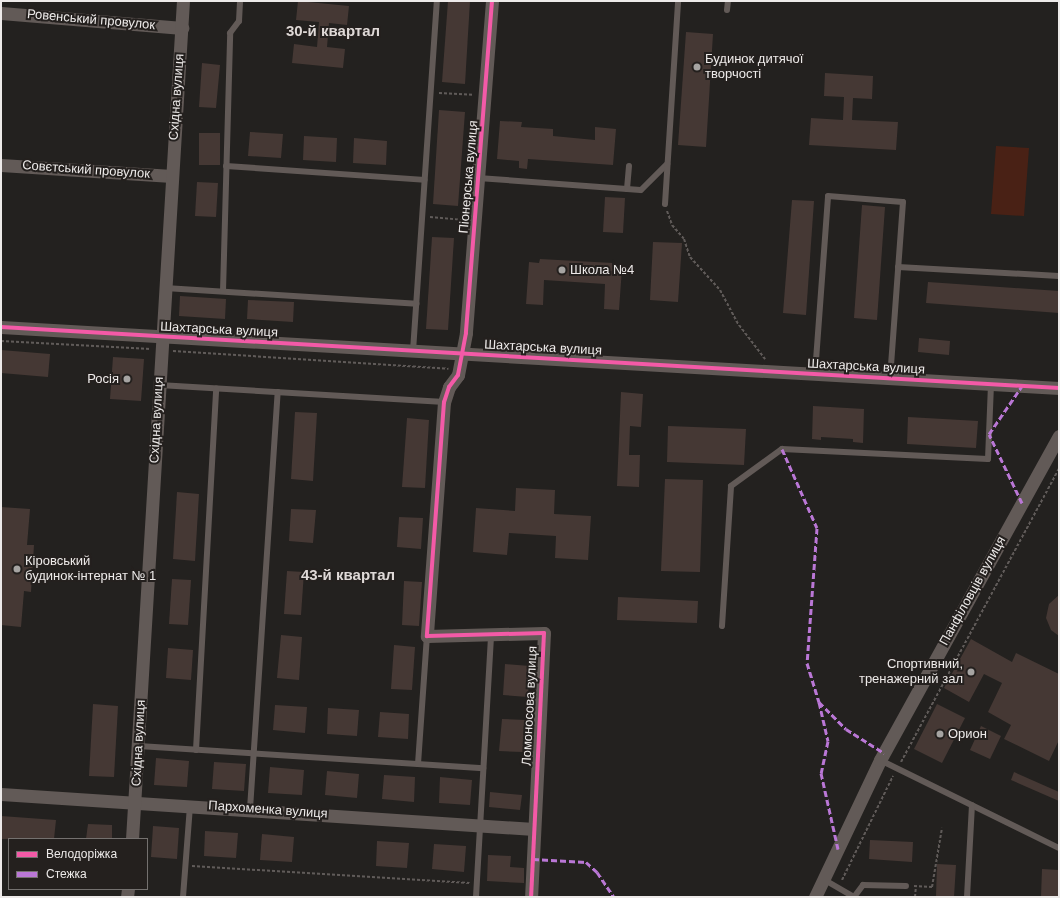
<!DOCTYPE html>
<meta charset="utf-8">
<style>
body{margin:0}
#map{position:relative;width:1060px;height:898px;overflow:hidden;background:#23211f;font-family:Helvetica,sans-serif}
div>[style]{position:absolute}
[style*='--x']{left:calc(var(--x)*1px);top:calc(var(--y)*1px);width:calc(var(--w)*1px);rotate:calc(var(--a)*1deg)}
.green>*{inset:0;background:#492115}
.building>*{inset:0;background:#453834}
.path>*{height:2px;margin-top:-1px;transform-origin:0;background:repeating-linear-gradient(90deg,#605b59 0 3px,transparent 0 5px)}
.lane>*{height:6px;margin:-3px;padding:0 3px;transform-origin:3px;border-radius:3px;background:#625a57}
.street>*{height:13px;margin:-6.5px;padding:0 6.5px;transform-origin:6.5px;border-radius:6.5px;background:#625a57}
.quiet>*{height:3px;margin-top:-1.5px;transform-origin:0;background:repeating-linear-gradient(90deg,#ba77d6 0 6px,transparent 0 9px)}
.cycleway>*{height:4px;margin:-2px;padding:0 2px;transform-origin:2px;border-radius:2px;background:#f35aa7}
.dots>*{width:11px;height:11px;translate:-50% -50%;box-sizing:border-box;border:2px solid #24201e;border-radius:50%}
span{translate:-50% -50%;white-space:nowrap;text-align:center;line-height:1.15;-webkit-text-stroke:4px #24201e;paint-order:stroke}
.street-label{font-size:13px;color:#edeae9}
.poi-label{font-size:13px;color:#edeae9}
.left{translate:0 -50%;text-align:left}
.right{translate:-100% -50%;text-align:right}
.quarter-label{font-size:15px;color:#dfd9d7;font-weight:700}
.frame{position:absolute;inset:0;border:2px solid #edeae9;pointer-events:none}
.legend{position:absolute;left:8px;top:838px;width:140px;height:52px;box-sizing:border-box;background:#24201e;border:1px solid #74716f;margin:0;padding:5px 7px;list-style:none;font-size:12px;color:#edeae9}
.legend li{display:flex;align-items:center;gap:8px;height:20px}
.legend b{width:20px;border:1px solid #74716f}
</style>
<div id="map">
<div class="green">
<div style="clip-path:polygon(996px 146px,1029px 148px,1024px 216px,991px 214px)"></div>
</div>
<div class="building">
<div style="clip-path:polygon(298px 1px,349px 6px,347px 25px,329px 23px,327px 47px,345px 49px,343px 68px,292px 63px,294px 44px,317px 47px,319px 22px,296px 20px)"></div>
<div style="clip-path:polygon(448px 1px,470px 1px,465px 84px,442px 82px)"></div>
<div style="clip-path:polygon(686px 32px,713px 34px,706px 147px,678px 145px)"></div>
<div style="clip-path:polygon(202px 63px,220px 65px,216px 108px,199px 107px)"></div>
<div style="clip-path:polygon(825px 73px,873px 76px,872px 99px,853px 98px,852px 120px,898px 122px,896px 150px,809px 145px,811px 118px,843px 120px,844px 97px,824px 96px)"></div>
<div style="clip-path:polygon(439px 110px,465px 112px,458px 206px,433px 204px)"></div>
<div style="clip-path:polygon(500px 121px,522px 122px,521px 127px,553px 129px,553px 136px,595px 140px,595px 127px,616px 129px,613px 165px,528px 159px,527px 169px,519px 168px,519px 161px,497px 159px)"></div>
<div style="clip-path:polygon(250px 132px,283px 134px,281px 158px,248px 156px)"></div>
<div style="clip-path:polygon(199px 133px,220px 133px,220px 165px,199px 165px)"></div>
<div style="clip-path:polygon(304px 136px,337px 138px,336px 162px,303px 160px)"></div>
<div style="clip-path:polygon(354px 138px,387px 141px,386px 165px,353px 163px)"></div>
<div style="clip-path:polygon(197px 182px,218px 183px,216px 217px,195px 216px)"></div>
<div style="clip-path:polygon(605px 197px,625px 198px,623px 233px,603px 232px)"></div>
<div style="clip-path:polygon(792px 200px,814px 201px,806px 315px,783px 313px)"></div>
<div style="clip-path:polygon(862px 205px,885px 207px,877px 320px,854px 318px)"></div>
<div style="clip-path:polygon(432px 237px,454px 238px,448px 330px,426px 329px)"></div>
<div style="clip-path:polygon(653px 242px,682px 243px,678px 302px,650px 300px)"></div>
<div style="clip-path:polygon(540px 259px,613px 263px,613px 268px,622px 268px,619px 310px,604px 309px,605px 284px,544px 280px,543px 305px,526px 304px,529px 262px,539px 263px)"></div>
<div style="clip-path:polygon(928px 282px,1059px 291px,1059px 313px,926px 303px)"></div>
<div style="clip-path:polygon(180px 296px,226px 299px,225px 319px,179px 316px)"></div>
<div style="clip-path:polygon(248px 300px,294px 302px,293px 322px,247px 319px)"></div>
<div style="clip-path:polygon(919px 338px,950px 341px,949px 355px,918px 352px)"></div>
<div style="clip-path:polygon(1px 350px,50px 354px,48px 377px,1px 373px)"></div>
<div style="clip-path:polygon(113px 357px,144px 359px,141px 401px,110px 399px)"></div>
<div style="clip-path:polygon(621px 392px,643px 394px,641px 427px,630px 426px,629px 455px,640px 455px,639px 487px,617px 486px)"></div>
<div style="clip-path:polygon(813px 406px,864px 409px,863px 443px,853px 442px,853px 439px,821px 437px,821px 440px,812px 439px)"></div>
<div style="clip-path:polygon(295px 412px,317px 413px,313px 481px,291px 479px)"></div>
<div style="clip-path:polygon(908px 417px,978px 421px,976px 448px,907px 444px)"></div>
<div style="clip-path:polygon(407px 418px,429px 420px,425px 488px,402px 487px)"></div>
<div style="clip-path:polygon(668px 426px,746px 429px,744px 465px,667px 462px)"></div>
<div style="clip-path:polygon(665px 479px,703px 480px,700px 572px,661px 571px)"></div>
<div style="clip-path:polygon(516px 488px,555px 490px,554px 514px,591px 516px,588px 560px,555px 558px,556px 536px,509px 533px,507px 555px,473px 552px,476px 508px,515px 511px)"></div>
<div style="clip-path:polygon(177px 492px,199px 494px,195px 561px,173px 559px)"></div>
<div style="clip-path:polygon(1px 507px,30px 509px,27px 545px,34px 545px,31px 592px,24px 591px,21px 627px,1px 625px)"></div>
<div style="clip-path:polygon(291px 509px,316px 510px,313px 543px,289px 541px)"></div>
<div style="clip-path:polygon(399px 517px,423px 518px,421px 549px,397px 547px)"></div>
<div style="clip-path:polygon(287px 571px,304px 572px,301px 615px,284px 614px)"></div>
<div style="clip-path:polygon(172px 579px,191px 580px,188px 625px,169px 624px)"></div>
<div style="clip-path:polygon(404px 581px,422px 582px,419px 626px,402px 625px)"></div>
<div style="clip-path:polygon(1059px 595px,1059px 636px,1051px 630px,1046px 618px,1049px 604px)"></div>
<div style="clip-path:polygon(618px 597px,698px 601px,697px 623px,617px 620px)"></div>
<div style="clip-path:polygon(281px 635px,302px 637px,299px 680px,277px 678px)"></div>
<div style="clip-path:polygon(971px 639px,1012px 662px,1016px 653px,1059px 674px,1059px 740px,1049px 761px,1004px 739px,1011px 725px,988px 712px,1002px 683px,984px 674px,969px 702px,944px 688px)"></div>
<div style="clip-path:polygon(394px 645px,415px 647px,412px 690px,391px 689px)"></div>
<div style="clip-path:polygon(168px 648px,193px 650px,191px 680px,166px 678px)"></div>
<div style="clip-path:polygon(505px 664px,530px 666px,528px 697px,503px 695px)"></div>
<div style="clip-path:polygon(93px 704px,118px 706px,114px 777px,89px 776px)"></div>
<div style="clip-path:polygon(937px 704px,965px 718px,942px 763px,914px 749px)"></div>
<div style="clip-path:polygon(275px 705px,307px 707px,305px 733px,273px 730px)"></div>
<div style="clip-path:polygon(328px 708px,359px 710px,357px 736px,327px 734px)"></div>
<div style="clip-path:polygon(380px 712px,409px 714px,408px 739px,378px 737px)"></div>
<div style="clip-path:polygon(502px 719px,526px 720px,523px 752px,499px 751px)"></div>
<div style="clip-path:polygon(981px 726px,1001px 736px,990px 759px,970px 750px)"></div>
<div style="clip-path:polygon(156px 758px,189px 761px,187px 787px,154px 785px)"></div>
<div style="clip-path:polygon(214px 762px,246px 764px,244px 791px,212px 789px)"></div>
<div style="clip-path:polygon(270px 767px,304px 770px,302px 795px,268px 793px)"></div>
<div style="clip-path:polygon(327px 771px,359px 774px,357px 798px,325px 795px)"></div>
<div style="clip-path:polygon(1014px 772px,1059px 792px,1059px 801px,1011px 780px)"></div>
<div style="clip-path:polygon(384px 775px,415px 777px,414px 802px,382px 799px)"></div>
<div style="clip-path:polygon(440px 777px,472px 780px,470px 805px,439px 803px)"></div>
<div style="clip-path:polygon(490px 792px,522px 795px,520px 810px,489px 807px)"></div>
<div style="clip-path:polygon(1px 816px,56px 820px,54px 839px,1px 839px)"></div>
<div style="clip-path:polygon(88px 824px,112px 825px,112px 839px,86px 839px)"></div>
<div style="clip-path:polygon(153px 826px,179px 828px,177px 859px,151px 857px)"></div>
<div style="clip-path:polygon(205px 831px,238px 833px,236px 858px,204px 856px)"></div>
<div style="clip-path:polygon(262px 834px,294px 837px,292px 862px,260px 860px)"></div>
<div style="clip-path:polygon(870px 840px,913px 842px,912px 862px,869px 859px)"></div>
<div style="clip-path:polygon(377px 841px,409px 843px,407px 868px,376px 866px)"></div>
<div style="clip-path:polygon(434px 844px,466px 846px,464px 872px,432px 869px)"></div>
<div style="clip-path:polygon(488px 855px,511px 856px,510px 867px,524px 868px,524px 883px,487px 881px)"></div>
<div style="clip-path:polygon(937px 864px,956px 865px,954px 897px,936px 897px)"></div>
<div style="clip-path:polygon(1042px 869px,1059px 870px,1059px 897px,1041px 897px)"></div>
</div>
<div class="path">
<div style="--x:439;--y:93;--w:34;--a:3"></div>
<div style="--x:667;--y:211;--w:15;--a:70"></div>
<div style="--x:672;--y:225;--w:18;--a:49"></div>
<div style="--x:684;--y:239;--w:19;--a:72"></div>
<div style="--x:690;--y:257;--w:45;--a:47.7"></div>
<div style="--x:720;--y:290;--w:40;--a:62"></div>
<div style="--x:739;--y:325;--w:43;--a:52.6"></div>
<div style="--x:430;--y:217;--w:33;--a:5"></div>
<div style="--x:1;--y:341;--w:150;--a:3.1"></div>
<div style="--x:173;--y:351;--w:276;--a:3.7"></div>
<div style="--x:901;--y:762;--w:333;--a:-61.7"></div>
<div style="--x:192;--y:866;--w:278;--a:3.5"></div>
<div style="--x:842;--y:880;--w:116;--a:-63.9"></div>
<div style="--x:914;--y:886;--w:18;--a:3"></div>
<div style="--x:932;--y:887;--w:60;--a:-80.4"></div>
<div style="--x:915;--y:897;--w:11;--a:-85"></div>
</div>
<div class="lane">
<div style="--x:727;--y:10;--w:9;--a:-84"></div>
<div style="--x:226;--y:166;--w:199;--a:4"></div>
<div style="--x:478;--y:178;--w:163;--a:4.2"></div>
<div style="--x:641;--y:190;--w:37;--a:-45"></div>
<div style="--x:627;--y:189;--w:23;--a:-85"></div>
<div style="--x:665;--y:204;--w:203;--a:-86.3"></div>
<div style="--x:898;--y:267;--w:161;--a:3.2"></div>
<div style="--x:165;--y:288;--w:252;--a:3.6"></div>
<div style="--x:223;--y:291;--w:258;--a:-88.4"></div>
<div style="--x:230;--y:33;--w:15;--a:-53"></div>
<div style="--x:239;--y:21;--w:20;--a:-87"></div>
<div style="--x:413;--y:351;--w:351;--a:-86.1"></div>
<div style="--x:815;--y:374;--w:178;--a:-85.8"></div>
<div style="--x:828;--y:196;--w:75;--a:4.6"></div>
<div style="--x:903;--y:202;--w:177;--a:94.2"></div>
<div style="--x:159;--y:385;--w:286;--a:3.4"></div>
<div style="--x:722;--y:626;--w:140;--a:-86.3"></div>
<div style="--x:731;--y:486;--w:63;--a:-36"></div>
<div style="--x:782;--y:449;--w:206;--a:2.8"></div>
<div style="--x:988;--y:459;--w:74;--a:-87.7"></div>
<div style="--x:139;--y:746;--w:345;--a:3.7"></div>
<div style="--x:196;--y:750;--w:362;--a:-86.8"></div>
<div style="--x:880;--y:760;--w:199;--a:26.2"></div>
<div style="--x:418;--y:764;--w:128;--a:-86"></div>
<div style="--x:250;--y:809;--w:418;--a:-86.2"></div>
<div style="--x:823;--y:879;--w:36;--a:30"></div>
<div style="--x:183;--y:897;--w:92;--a:-85.6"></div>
<div style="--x:476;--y:897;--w:262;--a:-86.7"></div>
<div style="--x:854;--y:897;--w:15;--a:-53"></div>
<div style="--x:863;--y:885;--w:43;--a:1.3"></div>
<div style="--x:967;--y:897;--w:92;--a:-86.9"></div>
</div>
<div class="street">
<div style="--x:492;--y:1;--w:333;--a:94.5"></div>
<div style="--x:466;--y:333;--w:43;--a:100.8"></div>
<div style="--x:458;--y:375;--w:15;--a:127"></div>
<div style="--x:449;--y:387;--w:16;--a:108"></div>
<div style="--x:444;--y:402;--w:235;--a:94.2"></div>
<div style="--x:427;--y:636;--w:117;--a:-1.5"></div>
<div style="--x:544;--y:633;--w:264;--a:92.8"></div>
<div style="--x:1;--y:13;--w:182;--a:4.7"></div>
<div style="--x:1;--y:165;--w:171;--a:3.7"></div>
<div style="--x:1;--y:327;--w:1060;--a:3.3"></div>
<div style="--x:1;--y:794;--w:534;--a:3.76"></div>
<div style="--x:132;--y:839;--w:840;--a:-86.52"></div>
<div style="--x:127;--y:897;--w:8;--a:-83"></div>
<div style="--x:815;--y:897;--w:152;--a:-64.6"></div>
<div style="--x:880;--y:760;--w:370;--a:-61.1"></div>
</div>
<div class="quiet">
<div style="--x:782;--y:449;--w:86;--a:66.1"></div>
<div style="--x:817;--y:528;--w:135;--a:94.2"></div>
<div style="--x:807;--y:663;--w:41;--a:72.9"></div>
<div style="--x:819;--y:702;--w:38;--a:45"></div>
<div style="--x:846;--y:729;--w:45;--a:32.3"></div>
<div style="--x:1022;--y:503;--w:76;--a:-115.6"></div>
<div style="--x:989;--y:434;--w:58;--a:-55.5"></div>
<div style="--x:819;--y:702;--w:40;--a:77"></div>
<div style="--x:828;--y:741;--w:33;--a:102"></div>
<div style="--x:821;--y:773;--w:78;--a:77.4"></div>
<div style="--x:533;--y:859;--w:53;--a:3.2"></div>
<div style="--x:586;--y:862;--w:15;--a:42"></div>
<div style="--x:597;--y:872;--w:30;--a:56"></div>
</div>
<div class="cycleway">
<div style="--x:492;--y:1;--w:333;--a:94.5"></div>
<div style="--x:466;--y:333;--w:43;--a:100.8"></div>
<div style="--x:458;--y:375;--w:15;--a:127"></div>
<div style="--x:449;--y:387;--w:16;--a:108"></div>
<div style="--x:444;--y:402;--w:235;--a:94.2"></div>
<div style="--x:427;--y:636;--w:117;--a:-1.5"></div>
<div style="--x:544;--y:633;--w:264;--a:92.8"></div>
<div style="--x:1;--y:327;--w:1060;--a:3.3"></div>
</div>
<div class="dots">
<div style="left:697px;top:67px;background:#a6a4a2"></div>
<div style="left:562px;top:270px;background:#a6a4a2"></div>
<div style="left:127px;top:379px;background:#a6a4a2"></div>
<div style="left:17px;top:569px;background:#a6a4a2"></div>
<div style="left:971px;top:672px;background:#a6a4a2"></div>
<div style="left:940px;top:734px;background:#a6a4a2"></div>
</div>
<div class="street-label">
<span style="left:91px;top:20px;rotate:5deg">Ровенський провулок</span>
<span style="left:177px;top:97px;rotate:-86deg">Східна вулиця</span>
<span style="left:86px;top:170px;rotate:4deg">Совєтський провулок</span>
<span style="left:469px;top:177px;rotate:-85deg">Піонерська вулиця</span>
<span style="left:219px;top:330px;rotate:3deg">Шахтарська вулиця</span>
<span style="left:543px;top:348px;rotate:3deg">Шахтарська вулиця</span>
<span style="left:866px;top:367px;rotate:3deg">Шахтарська вулиця</span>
<span style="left:157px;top:420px;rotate:-87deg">Східна вулиця</span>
<span style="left:973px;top:591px;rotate:-61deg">Панфіловців вулиця</span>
<span style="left:530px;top:706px;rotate:-87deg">Ломоносова вулиця</span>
<span style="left:139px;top:743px;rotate:-87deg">Східна вулиця</span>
<span style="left:268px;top:810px;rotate:4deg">Пархоменка вулиця</span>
</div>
<div class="poi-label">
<span class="left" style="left:705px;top:67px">Будинок дитячої<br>творчості</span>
<span class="left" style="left:570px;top:270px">Школа №4</span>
<span class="right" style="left:119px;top:379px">Росія</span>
<span class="left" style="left:25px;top:569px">Кіровський<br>будинок-інтернат № 1</span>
<span class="right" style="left:963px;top:672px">Спортивний,<br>тренажерний зал</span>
<span class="left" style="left:948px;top:734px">Орион</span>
</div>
<div class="quarter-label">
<span style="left:333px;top:31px">30-й квартал</span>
<span style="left:348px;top:575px">43-й квартал</span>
</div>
<div class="frame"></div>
<ul class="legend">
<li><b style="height:5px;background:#f35aa7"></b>Велодоріжка</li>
<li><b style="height:5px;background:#ba77d6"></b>Стежка</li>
</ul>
</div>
